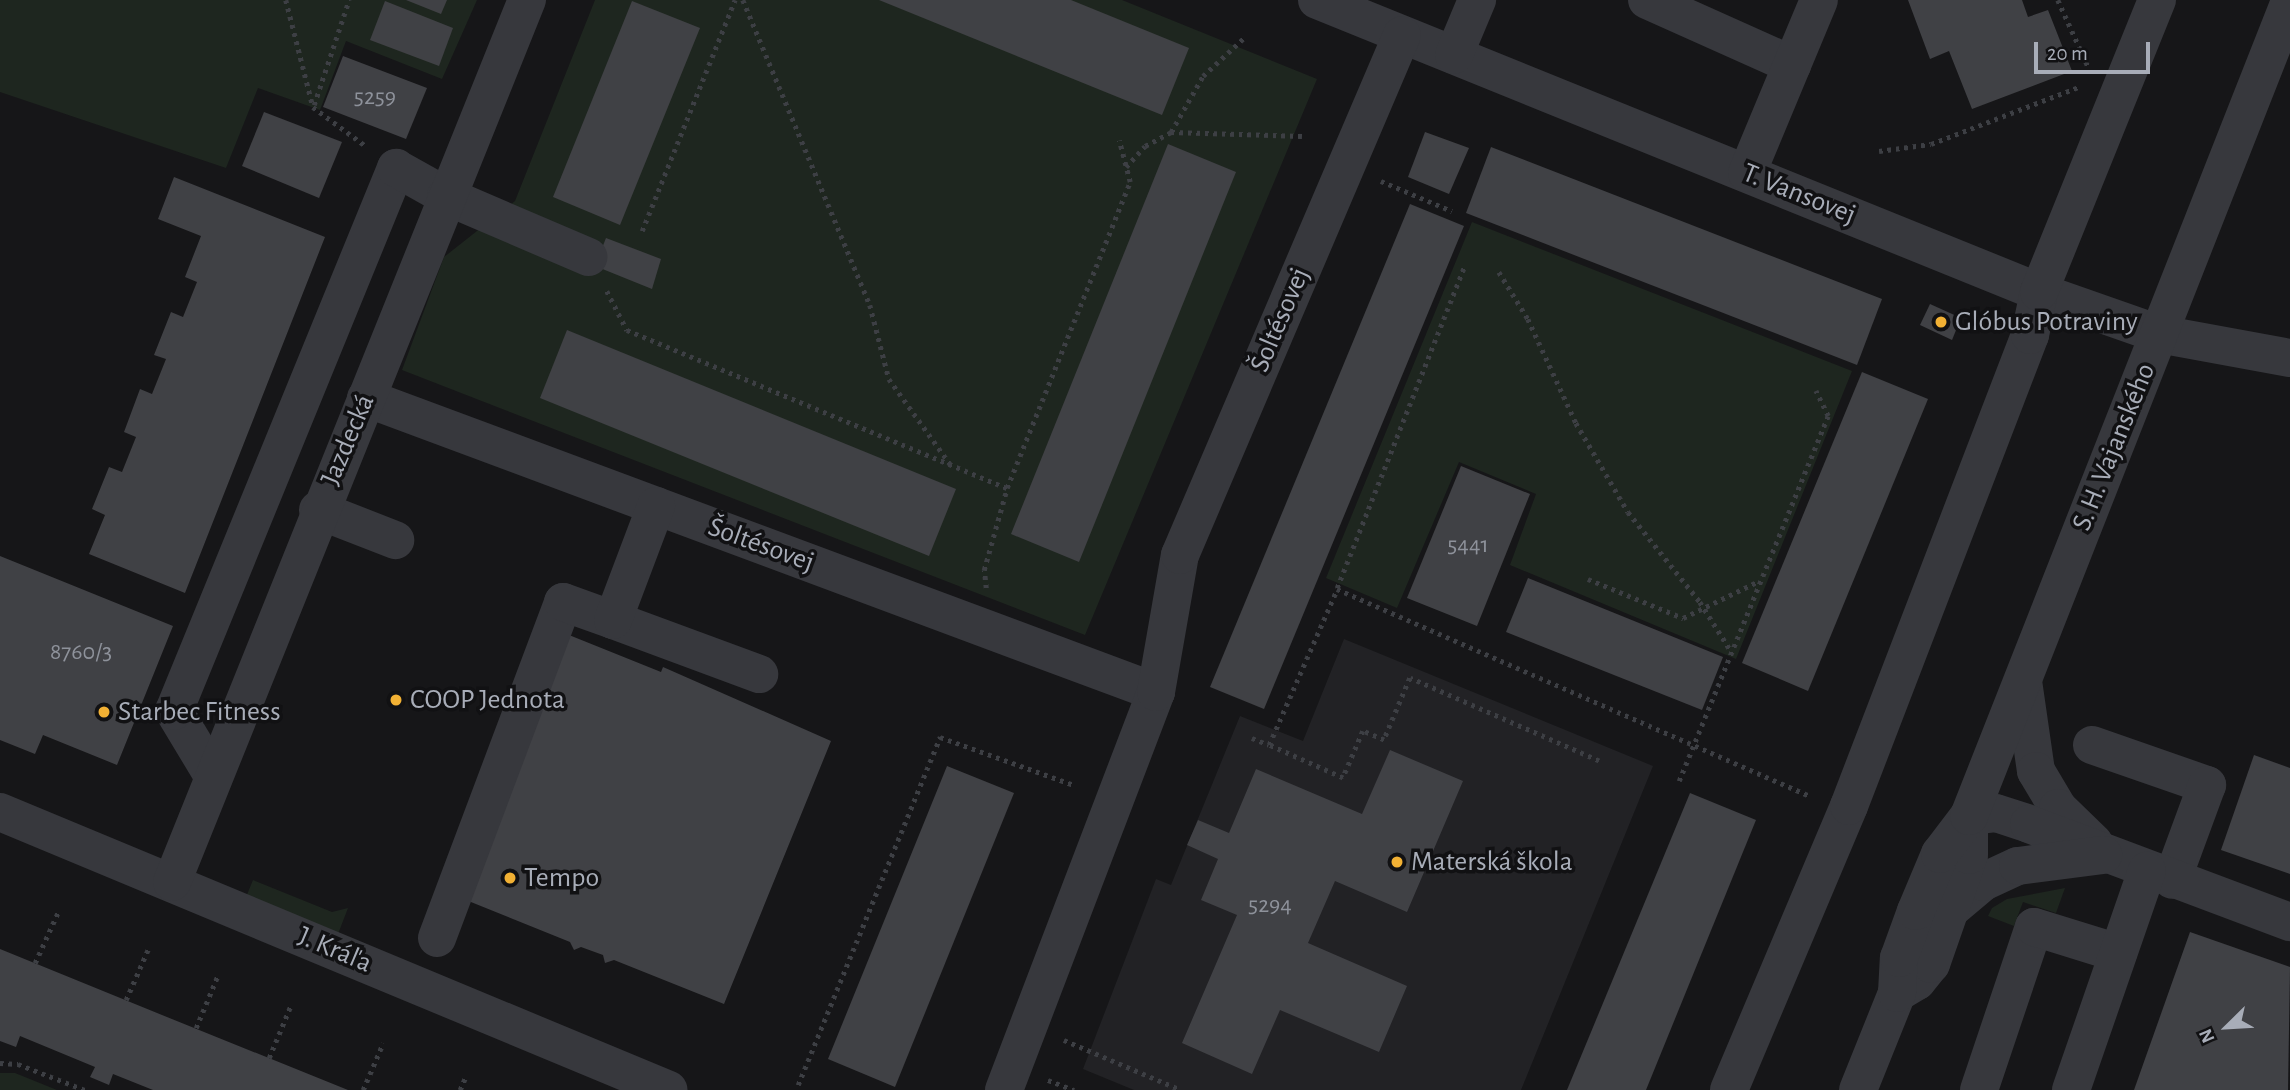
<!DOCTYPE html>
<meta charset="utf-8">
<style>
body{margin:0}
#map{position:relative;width:2290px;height:1090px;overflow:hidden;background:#161618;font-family:"Alegreya Sans",sans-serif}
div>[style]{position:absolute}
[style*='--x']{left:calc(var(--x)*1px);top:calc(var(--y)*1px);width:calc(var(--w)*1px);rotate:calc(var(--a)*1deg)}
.built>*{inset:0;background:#222225}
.green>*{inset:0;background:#1e261f}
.building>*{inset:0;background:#404145}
.path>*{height:4.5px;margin-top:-2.25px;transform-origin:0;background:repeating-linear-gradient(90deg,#3d3f44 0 3.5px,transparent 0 8.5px)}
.minor>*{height:38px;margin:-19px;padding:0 19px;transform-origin:19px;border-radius:19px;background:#37383d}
.dots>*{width:19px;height:19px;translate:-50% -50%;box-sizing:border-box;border:4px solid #111113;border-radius:50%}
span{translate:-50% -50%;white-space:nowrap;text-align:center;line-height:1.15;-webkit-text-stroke:7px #111113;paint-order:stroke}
.number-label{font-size:24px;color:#8e929b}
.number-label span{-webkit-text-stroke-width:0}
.street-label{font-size:28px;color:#a8adb8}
.poi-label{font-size:28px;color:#a8adb8}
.left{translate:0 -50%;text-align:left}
.north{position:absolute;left:2192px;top:992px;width:70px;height:70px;-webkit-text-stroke:5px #111113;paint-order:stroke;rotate:246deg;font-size:19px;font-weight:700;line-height:28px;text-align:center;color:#a8adb8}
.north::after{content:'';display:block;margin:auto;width:24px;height:32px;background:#a8adb8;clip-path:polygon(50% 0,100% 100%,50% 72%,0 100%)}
.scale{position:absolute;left:2034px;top:42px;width:116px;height:32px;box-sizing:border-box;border:4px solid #a8adb8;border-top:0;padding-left:9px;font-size:21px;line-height:24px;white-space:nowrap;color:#a8adb8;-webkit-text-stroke:5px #111113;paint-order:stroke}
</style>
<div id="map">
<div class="built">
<div style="clip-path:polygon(1344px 639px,1653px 766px,1521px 1090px,1134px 1090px,1083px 1069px,1156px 879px,1171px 885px,1240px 716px,1303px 741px)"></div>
</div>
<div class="green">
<div style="clip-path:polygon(0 0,477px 0,442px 79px,346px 41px,320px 110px,258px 88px,226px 168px,0 92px)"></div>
<div style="clip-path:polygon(595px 0,1122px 0,1317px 79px,1085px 635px,402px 370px,444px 257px,515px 201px)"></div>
<div style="clip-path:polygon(1472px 222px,1852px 371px,1736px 659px,1510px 565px,1536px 494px,1459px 462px,1397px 608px,1326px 578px)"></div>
<div style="clip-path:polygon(253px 880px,332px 912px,348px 908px,338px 934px,246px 897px)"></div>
<div style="clip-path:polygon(2065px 888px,2056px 913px,2023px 902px,2014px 926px,1988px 916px,1992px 908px,2007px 899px)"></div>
<div style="clip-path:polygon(0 1073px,15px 1073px,57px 1090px,0 1090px)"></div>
</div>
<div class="building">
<div style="clip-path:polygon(406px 0,447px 0,441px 14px)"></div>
<div style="clip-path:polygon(879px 0,1071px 0,1189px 48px,1162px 115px)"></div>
<div style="clip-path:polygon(1908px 0,2022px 0,2028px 17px,2048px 10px,2072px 71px,1972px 109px,1949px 51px,1930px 59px)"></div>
<div style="clip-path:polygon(385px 1px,453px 28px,439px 66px,370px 40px)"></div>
<div style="clip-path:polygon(632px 1px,700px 28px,620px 225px,553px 197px)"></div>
<div style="clip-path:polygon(343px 56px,427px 88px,406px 139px,323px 107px)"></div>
<div style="clip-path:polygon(264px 112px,342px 142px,319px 198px,242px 166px)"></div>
<div style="clip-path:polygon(1425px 132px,1469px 148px,1449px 194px,1408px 177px)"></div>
<div style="clip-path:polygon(1168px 144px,1236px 172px,1079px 562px,1011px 534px)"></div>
<div style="clip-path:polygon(1491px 147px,1882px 299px,1857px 365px,1466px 213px)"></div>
<div style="clip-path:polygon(174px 177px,325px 237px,185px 593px,89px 554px,105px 515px,92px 509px,109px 467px,122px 472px,136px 437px,124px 432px,140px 389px,152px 394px,166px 359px,154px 355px,171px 312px,183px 317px,197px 282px,185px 277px,201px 236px,158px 219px)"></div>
<div style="clip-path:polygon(1410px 204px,1464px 226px,1264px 709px,1210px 687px)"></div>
<div style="clip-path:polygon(606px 238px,661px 259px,652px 289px,595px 266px)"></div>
<div style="clip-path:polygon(1930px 304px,1961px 318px,1952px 340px,1920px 325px)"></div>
<div style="clip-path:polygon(567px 330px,956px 489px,929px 556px,540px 398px)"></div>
<div style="clip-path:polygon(1862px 372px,1928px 399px,1808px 691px,1742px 663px)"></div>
<div style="clip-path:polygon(1461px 466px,1530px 494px,1477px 626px,1407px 598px)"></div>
<div style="clip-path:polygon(0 556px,173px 626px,117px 765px,43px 735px,35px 754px,0 740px)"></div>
<div style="clip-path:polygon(1528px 578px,1723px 657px,1702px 710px,1506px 632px)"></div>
<div style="clip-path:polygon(569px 635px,661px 672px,663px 667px,831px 741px,724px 1004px,614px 960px,605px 963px,603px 955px,581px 947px,574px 950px,570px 942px,461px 898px)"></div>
<div style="clip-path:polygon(1390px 750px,1463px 781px,1407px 912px,1335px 881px,1308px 943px,1407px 986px,1379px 1052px,1280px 1010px,1252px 1074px,1182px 1043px,1237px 915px,1201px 900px,1218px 859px,1187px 845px,1198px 820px,1229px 833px,1256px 769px,1362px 814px)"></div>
<div style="clip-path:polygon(2254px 755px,2290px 768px,2290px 874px,2221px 850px)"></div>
<div style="clip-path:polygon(947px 766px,1014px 793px,895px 1087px,828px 1059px)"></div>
<div style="clip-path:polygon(1690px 793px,1756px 820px,1646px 1090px,1567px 1090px)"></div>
<div style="clip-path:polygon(2190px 932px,2290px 967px,2288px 1090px,2134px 1090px)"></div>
<div style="clip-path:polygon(0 949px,162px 1015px,348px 1090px,153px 1090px,113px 1074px,109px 1085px,90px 1077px,95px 1067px,20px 1036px,16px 1047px,0 1041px)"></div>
</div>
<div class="path">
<div style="--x:286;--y:0;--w:110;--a:75.8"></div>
<div style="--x:313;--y:107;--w:67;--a:36.5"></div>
<div style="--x:743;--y:0;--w:330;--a:67.4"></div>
<div style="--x:870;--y:305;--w:76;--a:75.6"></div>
<div style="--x:889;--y:379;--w:105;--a:54.3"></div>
<div style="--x:2058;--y:0;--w:72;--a:65.6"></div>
<div style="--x:314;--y:105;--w:111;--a:-71.6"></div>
<div style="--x:1171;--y:132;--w:64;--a:-60.3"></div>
<div style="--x:1203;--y:76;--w:59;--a:-42.9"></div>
<div style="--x:1879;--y:151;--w:52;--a:-7.7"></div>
<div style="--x:1931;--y:144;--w:161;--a:-21.1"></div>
<div style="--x:1126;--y:167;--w:28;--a:-48"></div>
<div style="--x:1145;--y:146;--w:30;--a:-28"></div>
<div style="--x:1171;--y:132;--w:131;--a:1.7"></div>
<div style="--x:1381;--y:181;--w:77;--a:22.9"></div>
<div style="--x:642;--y:231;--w:249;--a:-68.1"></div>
<div style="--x:1499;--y:272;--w:55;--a:58.3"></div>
<div style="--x:1528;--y:319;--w:115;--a:65.2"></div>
<div style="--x:1576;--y:423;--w:103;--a:59.7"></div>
<div style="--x:1628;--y:512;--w:115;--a:51.3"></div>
<div style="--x:1700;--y:602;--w:58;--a:57.7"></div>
<div style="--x:607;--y:291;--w:44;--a:62.9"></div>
<div style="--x:627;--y:330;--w:412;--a:22.6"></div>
<div style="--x:1007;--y:488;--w:330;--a:-68.1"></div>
<div style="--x:1130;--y:182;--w:43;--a:-104.7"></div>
<div style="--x:1588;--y:579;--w:103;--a:22.3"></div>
<div style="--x:1683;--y:618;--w:85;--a:-26"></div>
<div style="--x:986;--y:588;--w:18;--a:-96"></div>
<div style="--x:984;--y:570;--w:85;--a:-74.3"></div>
<div style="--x:1337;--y:588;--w:345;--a:-68.4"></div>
<div style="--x:1252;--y:738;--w:18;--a:22"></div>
<div style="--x:1599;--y:761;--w:206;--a:-156.3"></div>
<div style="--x:1410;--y:678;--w:67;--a:112.8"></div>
<div style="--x:1384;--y:740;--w:23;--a:-157"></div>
<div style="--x:1363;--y:731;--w:51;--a:113.1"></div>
<div style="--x:1343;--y:778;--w:81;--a:-156"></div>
<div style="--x:1269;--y:745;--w:170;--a:-66.4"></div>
<div style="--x:1337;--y:589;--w:516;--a:23.64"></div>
<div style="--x:1679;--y:781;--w:394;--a:-67.8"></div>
<div style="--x:1828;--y:416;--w:28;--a:-116"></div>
<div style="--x:35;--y:963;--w:58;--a:-65.6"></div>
<div style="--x:126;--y:1000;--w:58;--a:-66.5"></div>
<div style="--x:196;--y:1028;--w:57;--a:-67.5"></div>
<div style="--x:1064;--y:1040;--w:127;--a:23.1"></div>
<div style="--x:269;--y:1058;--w:57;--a:-67.5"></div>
<div style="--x:0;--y:1063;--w:18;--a:3"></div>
<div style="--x:18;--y:1064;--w:72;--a:21.2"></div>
<div style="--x:1048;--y:1080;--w:28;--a:21"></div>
<div style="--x:798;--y:1085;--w:376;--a:-67.8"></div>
<div style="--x:940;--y:737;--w:142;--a:19.7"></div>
<div style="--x:363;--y:1090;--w:51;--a:-66.9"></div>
<div style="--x:460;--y:1090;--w:15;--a:-67"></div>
</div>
<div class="minor">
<div style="--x:1317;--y:0;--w:779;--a:22.02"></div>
<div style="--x:2039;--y:292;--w:127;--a:19.3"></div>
<div style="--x:2159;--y:334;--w:133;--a:10.4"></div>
<div style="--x:1647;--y:0;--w:159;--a:24.1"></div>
<div style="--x:1454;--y:55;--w:60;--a:-67.3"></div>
<div style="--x:1747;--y:173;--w:187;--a:-67.4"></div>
<div style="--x:366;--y:398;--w:843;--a:20.41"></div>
<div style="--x:318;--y:510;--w:83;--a:21.3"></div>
<div style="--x:613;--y:620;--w:156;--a:20.3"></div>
<div style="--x:2023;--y:681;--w:91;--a:81.8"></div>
<div style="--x:2036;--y:771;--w:43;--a:59.3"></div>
<div style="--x:2058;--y:808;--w:50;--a:44.2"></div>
<div style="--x:2092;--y:745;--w:122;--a:19.2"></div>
<div style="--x:2207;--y:785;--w:101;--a:110.2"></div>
<div style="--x:213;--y:776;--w:76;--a:-121"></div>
<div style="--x:174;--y:711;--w:587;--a:-67.76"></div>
<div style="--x:396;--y:168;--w:57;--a:29.2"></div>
<div style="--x:446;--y:196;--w:155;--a:23.2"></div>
<div style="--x:0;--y:812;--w:724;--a:22.57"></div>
<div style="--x:1969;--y:816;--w:27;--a:-6"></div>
<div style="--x:1996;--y:813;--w:35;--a:18"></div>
<div style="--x:2029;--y:824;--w:279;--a:20.6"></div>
<div style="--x:172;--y:882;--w:951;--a:-68.08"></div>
<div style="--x:1951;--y:909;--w:42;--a:-40.2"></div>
<div style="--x:1983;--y:882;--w:38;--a:-25"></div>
<div style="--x:2018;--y:866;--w:86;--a:-7.4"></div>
<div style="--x:437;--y:938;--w:359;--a:-69.4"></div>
<div style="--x:563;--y:602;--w:53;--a:19.8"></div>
<div style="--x:613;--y:620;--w:122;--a:-69.3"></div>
<div style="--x:1897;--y:993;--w:23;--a:-31"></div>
<div style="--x:1917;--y:981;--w:22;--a:-51"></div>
<div style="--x:1931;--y:964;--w:115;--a:-70.8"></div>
<div style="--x:1969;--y:855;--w:39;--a:-90"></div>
<div style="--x:1004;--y:1090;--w:426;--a:-69.1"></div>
<div style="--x:1156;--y:692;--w:139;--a:-80.1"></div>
<div style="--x:1180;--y:555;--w:565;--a:-66.88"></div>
<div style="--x:1729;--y:1090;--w:308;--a:-67.1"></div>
<div style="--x:1849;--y:806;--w:505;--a:-68.98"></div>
<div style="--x:2030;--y:335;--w:44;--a:-78.2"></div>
<div style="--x:2039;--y:292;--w:315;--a:-68"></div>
<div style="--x:1858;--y:1090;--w:105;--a:-68.1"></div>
<div style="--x:1897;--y:993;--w:35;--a:-87"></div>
<div style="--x:1899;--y:958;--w:50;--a:-70.1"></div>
<div style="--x:1916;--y:911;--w:62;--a:-67.2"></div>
<div style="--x:1940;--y:854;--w:48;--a:-52.7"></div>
<div style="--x:1969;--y:816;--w:876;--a:-68.5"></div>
<div style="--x:1979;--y:1090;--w:172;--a:-71.4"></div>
<div style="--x:2034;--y:927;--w:88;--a:17.2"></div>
<div style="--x:2071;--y:1090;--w:232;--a:-70.9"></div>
</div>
<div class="dots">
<div style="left:1941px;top:322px;background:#f2b134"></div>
<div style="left:396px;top:700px;background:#f2b134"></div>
<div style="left:104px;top:712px;background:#f2b134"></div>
<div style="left:1397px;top:862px;background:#f2b134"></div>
<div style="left:510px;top:878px;background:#f2b134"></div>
</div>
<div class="number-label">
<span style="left:375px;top:98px">5259</span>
<span style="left:1468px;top:546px">5441</span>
<span style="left:81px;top:653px">8760/3</span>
<span style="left:1270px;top:906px">5294</span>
</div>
<div class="street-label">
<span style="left:1799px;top:194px;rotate:22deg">T. Vansovej</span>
<span style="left:1280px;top:320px;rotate:-67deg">Šoltésovej</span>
<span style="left:348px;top:440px;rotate:-67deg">Jazdecká</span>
<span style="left:2114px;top:447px;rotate:-68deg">S. H. Vajanského</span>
<span style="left:761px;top:545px;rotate:20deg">Šoltésovej</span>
<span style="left:335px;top:950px;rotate:23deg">J. Kráľa</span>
</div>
<div class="poi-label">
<span class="left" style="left:1955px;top:322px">Glóbus Potraviny</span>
<span class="left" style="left:410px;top:700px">COOP Jednota</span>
<span class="left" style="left:118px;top:712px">Starbec Fitness</span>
<span class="left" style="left:1411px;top:862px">Materská škola</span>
<span class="left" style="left:524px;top:878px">Tempo</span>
</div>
<div class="north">N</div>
<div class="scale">20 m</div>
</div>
